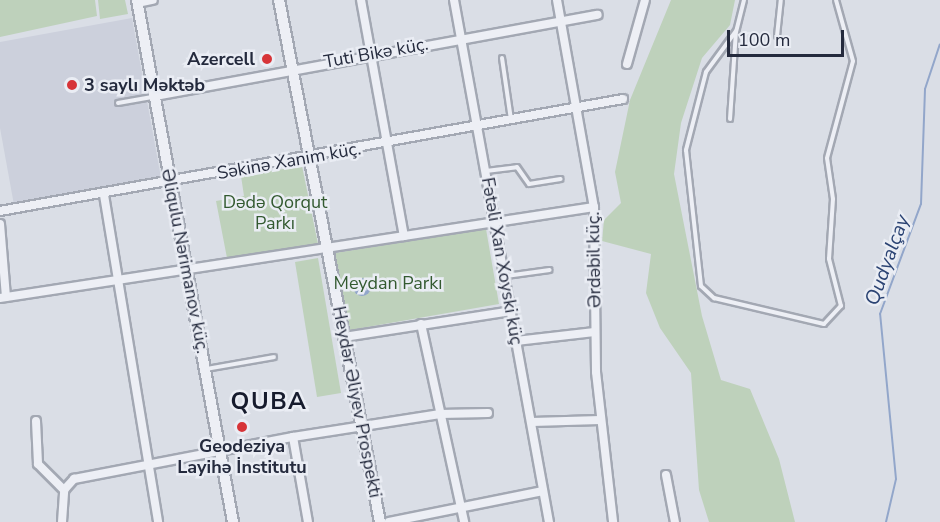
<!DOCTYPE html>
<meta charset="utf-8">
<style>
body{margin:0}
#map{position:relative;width:940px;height:522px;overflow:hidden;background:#dadee6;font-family:"Nunito Sans",sans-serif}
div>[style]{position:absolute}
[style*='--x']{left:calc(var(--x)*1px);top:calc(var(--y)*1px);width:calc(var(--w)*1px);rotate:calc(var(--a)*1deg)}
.built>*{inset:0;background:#ccd0dc}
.green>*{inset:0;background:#bed1bb}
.water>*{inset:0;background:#92a6ca}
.round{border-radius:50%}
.stream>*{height:2px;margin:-1px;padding:0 1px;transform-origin:1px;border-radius:1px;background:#92a6ca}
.roads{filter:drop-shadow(2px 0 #a3a8b3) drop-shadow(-2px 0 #a3a8b3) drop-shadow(0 2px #a3a8b3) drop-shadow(0 -2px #a3a8b3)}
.service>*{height:4px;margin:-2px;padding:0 2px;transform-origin:2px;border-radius:2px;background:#edeff5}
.minor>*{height:8px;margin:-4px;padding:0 4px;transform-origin:4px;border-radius:4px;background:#edeff5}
.tertiary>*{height:10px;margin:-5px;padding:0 5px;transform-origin:5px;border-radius:5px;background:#edeff5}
.dots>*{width:16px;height:16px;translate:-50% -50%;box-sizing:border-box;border:3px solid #eaedf4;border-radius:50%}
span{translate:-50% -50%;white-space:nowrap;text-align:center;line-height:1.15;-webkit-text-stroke:5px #eaedf4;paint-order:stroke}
.street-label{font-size:18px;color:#242a3d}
.poi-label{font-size:18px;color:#242a3d;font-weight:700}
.right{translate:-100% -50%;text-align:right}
.left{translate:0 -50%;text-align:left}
.park-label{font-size:18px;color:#335a30}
.water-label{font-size:20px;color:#2b4373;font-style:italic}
.district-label{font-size:24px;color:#161b2d;font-weight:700;letter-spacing:1.5px}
.scale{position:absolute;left:727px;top:30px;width:117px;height:27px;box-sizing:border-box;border:3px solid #242a3d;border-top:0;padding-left:8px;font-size:18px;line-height:21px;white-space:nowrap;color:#242a3d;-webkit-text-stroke:4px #eaedf4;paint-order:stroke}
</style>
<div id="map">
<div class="built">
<div style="clip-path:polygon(132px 18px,161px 178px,14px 205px,0 128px,0 42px)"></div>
</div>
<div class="green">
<div style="clip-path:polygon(0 0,95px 0,97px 16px,0 37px)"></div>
<div style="clip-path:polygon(98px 0,125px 0,128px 14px,100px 19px)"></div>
<div style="clip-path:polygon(671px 0,735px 0,730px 25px,702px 58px,681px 123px,674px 174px,702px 316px,721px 380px,750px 389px,779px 459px,795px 522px,709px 522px,699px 490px,691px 373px,660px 328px,646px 293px,651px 254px,602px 241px,604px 220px,621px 203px,615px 172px,630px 100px)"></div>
<div style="clip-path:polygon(302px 166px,318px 244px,227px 258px,216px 201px,244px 196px,241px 176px)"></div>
<div style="clip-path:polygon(486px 229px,499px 304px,350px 330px,335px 253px)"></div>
<div style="clip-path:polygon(318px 258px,341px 393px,317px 397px,295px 262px)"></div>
</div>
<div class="water">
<div class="round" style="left:353px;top:278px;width:18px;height:18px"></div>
</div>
<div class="stream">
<div style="--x:886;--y:522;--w:44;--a:-76.9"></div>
<div style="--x:896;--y:479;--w:166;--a:-95.5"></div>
<div style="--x:880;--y:314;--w:117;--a:-69.6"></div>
<div style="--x:921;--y:204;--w:115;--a:-88"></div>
<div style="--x:925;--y:89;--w:47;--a:-71.6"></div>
</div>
<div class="roads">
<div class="service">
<div style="--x:744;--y:0;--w:32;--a:104"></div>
<div style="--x:736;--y:31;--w:51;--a:126.2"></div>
<div style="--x:706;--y:72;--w:81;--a:104.4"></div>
<div style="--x:686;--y:150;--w:137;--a:83.7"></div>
<div style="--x:701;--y:286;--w:18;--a:43"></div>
<div style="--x:714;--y:298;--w:113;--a:13.3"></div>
<div style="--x:824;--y:324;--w:25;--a:-47"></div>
<div style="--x:841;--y:306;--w:49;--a:-104.3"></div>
<div style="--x:829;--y:259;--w:60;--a:-86.2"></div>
<div style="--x:833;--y:199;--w:41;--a:-98.3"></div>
<div style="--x:827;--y:158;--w:100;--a:-75"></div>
<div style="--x:853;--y:61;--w:63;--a:-105.6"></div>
<div style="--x:777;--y:36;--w:36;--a:-84"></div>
<div style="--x:502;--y:58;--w:63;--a:81.7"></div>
<div style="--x:118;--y:103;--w:36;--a:-10"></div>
<div style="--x:730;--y:119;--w:87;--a:-86.1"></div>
<div style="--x:486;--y:171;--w:31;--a:-7"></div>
<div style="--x:517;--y:167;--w:21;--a:55"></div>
<div style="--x:529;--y:184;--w:32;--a:-9"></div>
<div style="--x:506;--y:276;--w:44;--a:-7.8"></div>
<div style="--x:206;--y:369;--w:69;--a:-10"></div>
</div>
<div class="minor">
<div style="--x:361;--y:0;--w:240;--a:79.7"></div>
<div style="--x:454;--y:0;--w:531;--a:79.69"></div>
<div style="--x:557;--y:0;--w:210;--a:79.9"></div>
<div style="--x:594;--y:207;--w:165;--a:89.3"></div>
<div style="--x:596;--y:372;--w:151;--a:83.5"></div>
<div style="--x:137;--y:3;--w:16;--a:-11"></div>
<div style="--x:627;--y:64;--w:66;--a:-74.3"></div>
<div style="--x:155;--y:96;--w:450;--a:-10.4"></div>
<div style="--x:104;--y:195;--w:331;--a:80.6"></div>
<div style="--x:0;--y:211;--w:633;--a:-10.19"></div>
<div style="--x:0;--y:224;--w:73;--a:85.3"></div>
<div style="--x:0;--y:298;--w:601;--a:-8.71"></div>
<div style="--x:421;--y:324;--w:203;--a:77.7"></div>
<div style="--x:344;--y:337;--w:169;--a:-8.8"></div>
<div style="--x:516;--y:341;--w:79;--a:-6.6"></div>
<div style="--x:36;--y:421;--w:43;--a:87.3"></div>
<div style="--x:38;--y:464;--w:37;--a:45"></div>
<div style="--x:532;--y:422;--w:68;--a:-1.7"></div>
<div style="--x:293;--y:437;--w:86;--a:80"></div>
<div style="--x:666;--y:475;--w:48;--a:79.2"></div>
<div style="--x:62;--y:522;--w:32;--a:-86"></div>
<div style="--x:64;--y:490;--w:15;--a:-48"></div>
<div style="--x:74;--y:479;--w:223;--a:-10.9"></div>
<div style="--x:293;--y:437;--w:149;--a:-8.9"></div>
<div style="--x:440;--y:414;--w:48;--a:-1.2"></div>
<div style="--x:389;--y:522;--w:157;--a:-11.4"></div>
</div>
<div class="tertiary">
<div style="--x:137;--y:0;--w:531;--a:79.58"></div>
<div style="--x:279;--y:0;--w:532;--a:79.05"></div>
</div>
</div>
<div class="dots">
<div style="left:267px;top:59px;background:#d73438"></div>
<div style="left:72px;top:85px;background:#d73438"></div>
<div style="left:242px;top:427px;background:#d73438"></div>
</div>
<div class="street-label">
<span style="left:376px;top:53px;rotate:-10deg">Tuti Bikə küç.</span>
<span style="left:289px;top:161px;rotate:-10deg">Səkinə Xanim küç.</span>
<span style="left:594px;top:260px;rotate:-91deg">Ərdəbil küç.</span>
<span style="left:185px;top:261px;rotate:79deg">Əliqulu Nərimanov küç.</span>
<span style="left:502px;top:261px;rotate:80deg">Fətəli Xan Xoyski küç</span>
<span style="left:357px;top:402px;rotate:79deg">Heydər Əliyev Prospekti</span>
</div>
<div class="poi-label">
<span class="right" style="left:255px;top:59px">Azercell</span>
<span class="left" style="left:84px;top:85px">3 saylı Məktəb</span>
<span style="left:242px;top:457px">Geodeziya<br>Layihə İnstitutu</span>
</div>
<div class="park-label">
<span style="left:275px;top:213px">Dədə Qorqut<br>Parkı</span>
<span style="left:388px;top:283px">Meydan Parkı</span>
</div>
<div class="water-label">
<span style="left:887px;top:260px;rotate:-70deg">Qudyalçay</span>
</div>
<div class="district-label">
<span style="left:269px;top:402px">QUBA</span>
</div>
<div class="scale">100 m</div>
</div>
